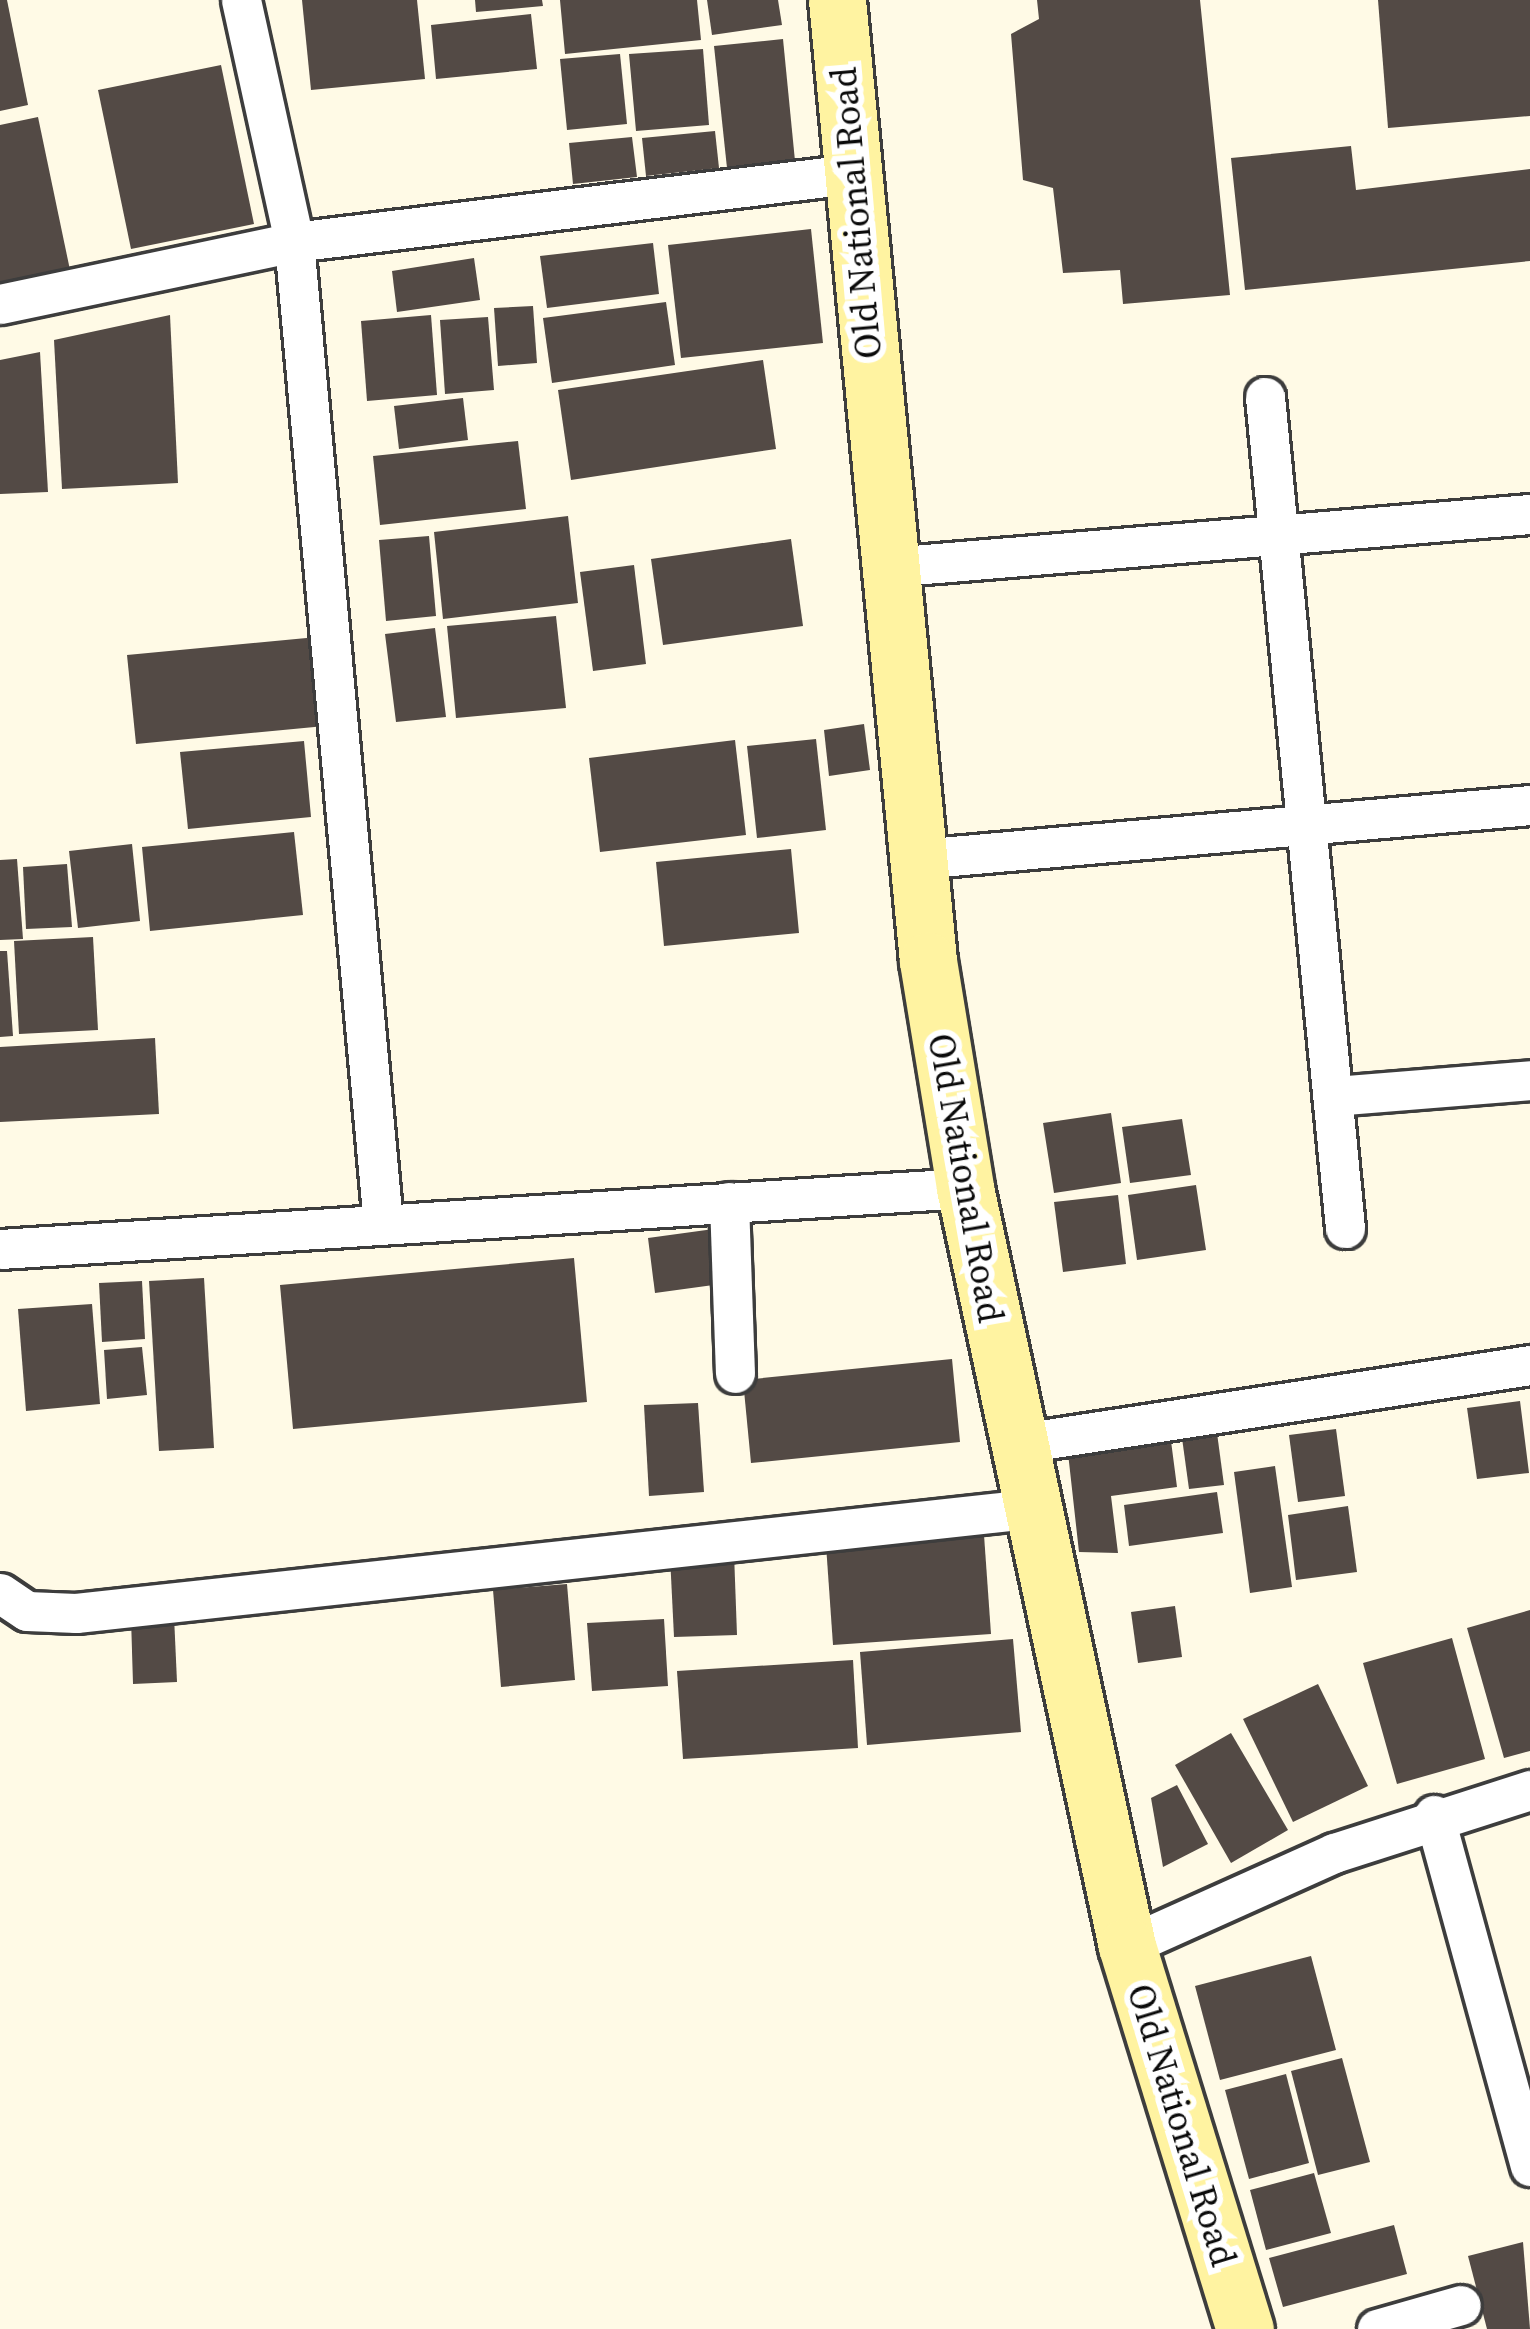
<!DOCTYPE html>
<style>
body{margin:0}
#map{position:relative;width:1530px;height:2329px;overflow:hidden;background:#fffae6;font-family:"Source Serif 4",serif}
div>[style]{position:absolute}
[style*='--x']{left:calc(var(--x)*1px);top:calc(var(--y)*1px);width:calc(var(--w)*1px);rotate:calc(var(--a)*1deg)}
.building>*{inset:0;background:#534a45}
.roads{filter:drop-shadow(3px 0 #3d3d3d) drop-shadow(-3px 0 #3d3d3d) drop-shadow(0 3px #3d3d3d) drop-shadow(0 -3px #3d3d3d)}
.street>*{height:39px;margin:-19.5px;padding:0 19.5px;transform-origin:19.5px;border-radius:19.5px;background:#fff}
.secondary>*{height:57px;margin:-28.5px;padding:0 28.5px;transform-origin:28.5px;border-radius:28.5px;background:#fff3a1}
span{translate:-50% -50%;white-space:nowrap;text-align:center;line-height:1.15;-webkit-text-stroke:12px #fff;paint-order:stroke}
.street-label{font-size:36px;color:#0a0a0a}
</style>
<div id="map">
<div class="building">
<div style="clip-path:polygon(0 0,7px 0,28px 105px,0 111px)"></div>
<div style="clip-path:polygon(302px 0,417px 0,425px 79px,311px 90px)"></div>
<div style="clip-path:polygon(475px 0,542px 0,543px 6px,476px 12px)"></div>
<div style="clip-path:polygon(560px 0,697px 0,701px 40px,565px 54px)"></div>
<div style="clip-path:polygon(707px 0,778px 0,782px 25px,712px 35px)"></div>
<div style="clip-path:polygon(1037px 0,1200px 0,1230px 295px,1123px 304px,1120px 270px,1063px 273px,1053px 188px,1023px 180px,1011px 34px,1039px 19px)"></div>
<div style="clip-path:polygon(1378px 0,1530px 0,1530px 116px,1388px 128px)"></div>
<div style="clip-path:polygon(531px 14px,537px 69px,436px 79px,431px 25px)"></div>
<div style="clip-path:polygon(783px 39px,795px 161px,727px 168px,714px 46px)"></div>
<div style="clip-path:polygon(703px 49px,709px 125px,636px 131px,629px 54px)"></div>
<div style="clip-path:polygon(620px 54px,627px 124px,567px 130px,560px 59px)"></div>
<div style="clip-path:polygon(221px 65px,254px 224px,131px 249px,98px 90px)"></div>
<div style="clip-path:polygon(38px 117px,70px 270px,0 284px,0 125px)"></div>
<div style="clip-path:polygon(715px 131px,719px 168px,646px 176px,642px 138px)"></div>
<div style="clip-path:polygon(632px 137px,637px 177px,573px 184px,569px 143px)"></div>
<div style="clip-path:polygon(1351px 146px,1356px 190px,1530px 169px,1530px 261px,1245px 290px,1231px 158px)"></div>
<div style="clip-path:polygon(811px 229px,823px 343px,681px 358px,668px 245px)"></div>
<div style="clip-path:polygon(653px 243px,659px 294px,547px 308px,540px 256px)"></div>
<div style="clip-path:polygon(474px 258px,480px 300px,397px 312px,392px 271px)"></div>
<div style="clip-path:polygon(666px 302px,675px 365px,552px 383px,543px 318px)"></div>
<div style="clip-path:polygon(533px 306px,537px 363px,498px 366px,494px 308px)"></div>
<div style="clip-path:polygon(170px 315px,178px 483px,62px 489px,54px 340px)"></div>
<div style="clip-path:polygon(431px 315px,437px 395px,367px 401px,361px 321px)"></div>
<div style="clip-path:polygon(488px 317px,494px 390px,445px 394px,440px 320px)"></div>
<div style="clip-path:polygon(40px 352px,48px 492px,0 494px,0 360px)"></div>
<div style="clip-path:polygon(763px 360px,776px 449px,571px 480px,558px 390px)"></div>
<div style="clip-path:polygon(463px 398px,468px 440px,399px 449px,394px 406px)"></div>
<div style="clip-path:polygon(518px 441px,526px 509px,380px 525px,373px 456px)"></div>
<div style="clip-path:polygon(568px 516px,578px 603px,443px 619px,434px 532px)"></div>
<div style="clip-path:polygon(429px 536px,436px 616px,386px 621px,379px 540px)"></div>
<div style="clip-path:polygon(791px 539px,803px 626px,663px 645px,651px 559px)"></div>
<div style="clip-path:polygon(634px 565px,646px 664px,593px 671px,580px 572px)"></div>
<div style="clip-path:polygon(556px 616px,566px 708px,456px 718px,447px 626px)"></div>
<div style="clip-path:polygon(435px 628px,446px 717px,396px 722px,385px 634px)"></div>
<div style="clip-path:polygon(317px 637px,325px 726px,136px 744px,127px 655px)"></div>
<div style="clip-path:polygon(864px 724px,870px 770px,829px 776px,824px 730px)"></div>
<div style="clip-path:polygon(816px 739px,826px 830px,757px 838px,747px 746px)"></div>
<div style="clip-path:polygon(735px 740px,746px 835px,600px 852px,589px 758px)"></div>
<div style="clip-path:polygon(304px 741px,311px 817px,188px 829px,180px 752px)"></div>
<div style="clip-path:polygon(294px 832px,303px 915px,150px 931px,142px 847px)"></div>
<div style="clip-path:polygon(132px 844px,140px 921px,78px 928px,69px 851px)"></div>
<div style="clip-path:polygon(791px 849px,799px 933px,664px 946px,656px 862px)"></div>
<div style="clip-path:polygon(17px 859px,23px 939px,0 940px,0 860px)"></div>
<div style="clip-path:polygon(67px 864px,72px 927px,26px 929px,23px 867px)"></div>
<div style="clip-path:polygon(93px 937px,98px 1030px,19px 1034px,14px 941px)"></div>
<div style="clip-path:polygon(0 951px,7px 951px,13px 1036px,0 1037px)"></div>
<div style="clip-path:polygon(155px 1038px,159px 1114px,0 1122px,0 1047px)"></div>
<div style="clip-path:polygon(1111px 1113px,1121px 1183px,1054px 1193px,1043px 1123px)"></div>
<div style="clip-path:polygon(1182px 1119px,1191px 1175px,1130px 1183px,1122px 1127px)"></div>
<div style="clip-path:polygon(1196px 1185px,1206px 1250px,1137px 1260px,1128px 1195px)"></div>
<div style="clip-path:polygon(1118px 1195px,1126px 1264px,1063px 1272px,1054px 1202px)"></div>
<div style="clip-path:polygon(721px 1228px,728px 1283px,655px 1293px,648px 1238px)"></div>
<div style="clip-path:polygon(574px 1258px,587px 1402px,293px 1429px,280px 1285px)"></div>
<div style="clip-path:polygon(204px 1278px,214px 1448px,159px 1451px,149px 1281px)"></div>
<div style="clip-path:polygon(142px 1281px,145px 1339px,102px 1342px,99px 1283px)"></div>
<div style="clip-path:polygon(92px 1304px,100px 1404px,26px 1411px,18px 1309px)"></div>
<div style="clip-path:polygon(142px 1347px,147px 1395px,107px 1399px,104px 1350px)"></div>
<div style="clip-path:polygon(952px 1359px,960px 1442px,751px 1463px,743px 1380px)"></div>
<div style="clip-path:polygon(1520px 1401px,1529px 1473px,1477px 1479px,1467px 1408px)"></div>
<div style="clip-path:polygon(698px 1403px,704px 1492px,649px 1496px,644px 1405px)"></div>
<div style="clip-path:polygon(1336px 1429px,1345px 1496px,1298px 1502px,1289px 1435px)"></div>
<div style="clip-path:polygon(1217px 1433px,1224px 1485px,1189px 1489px,1182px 1438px)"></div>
<div style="clip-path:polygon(1171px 1441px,1177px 1487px,1111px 1496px,1118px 1553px,1079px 1552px,1068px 1453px)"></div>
<div style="clip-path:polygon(1275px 1466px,1292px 1587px,1250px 1593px,1234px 1472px)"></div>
<div style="clip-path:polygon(1217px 1492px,1223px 1533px,1129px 1546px,1124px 1505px)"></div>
<div style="clip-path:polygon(1348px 1506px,1357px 1572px,1296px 1580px,1288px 1515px)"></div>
<div style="clip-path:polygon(984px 1535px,991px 1634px,833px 1645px,826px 1545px)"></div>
<div style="clip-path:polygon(734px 1553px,737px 1635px,674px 1637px,670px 1556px)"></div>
<div style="clip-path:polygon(567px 1584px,575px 1680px,501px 1687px,493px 1590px)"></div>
<div style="clip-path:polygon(1175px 1606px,1182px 1657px,1138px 1663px,1131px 1612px)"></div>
<div style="clip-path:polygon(1530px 1610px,1530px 1751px,1504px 1758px,1467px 1628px)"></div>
<div style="clip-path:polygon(174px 1616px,177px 1682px,133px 1684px,131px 1618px)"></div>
<div style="clip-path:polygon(664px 1619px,668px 1686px,592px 1691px,587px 1623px)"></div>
<div style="clip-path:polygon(1452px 1638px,1485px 1759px,1397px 1784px,1363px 1663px)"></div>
<div style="clip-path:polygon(1013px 1639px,1021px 1732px,867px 1745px,860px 1652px)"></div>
<div style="clip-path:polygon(853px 1660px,858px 1748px,683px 1759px,677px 1671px)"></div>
<div style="clip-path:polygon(1318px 1684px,1368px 1786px,1293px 1822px,1243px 1719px)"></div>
<div style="clip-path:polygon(1231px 1733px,1288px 1830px,1231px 1863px,1175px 1765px)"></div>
<div style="clip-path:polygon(1177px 1785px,1208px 1844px,1163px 1867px,1151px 1798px)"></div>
<div style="clip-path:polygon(1311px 1956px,1336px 2050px,1220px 2080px,1195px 1986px)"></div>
<div style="clip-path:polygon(1342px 2058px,1370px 2162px,1318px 2175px,1291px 2071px)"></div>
<div style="clip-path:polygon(1286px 2074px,1309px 2163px,1249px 2179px,1225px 2090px)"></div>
<div style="clip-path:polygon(1314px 2173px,1331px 2233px,1266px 2250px,1250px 2190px)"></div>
<div style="clip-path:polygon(1394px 2225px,1407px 2274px,1283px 2307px,1269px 2258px)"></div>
<div style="clip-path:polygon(1523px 2242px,1530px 2329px,1487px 2329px,1468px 2256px)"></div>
</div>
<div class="roads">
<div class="street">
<div style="--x:241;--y:0;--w:248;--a:77.6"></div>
<div style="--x:294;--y:242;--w:986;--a:84.82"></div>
<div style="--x:0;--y:304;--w:300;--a:-11.9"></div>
<div style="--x:294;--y:242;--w:560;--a:-6.97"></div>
<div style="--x:1265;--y:397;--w:835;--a:84.5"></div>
<div style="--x:889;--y:567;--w:643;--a:-4.73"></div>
<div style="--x:918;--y:859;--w:614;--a:-5.04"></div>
<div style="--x:1333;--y:1096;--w:198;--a:-4.6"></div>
<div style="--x:729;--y:1202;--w:171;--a:88"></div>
<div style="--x:0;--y:1249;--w:967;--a:-3.62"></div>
<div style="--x:1015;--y:1444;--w:521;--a:-8.72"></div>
<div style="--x:0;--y:1593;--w:32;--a:34"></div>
<div style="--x:27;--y:1611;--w:49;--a:2.3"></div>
<div style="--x:76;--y:1613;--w:959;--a:-6.23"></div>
<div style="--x:1434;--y:1815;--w:364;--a:74.7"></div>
<div style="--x:1127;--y:1946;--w:227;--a:-24.2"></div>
<div style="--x:1334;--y:1853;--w:206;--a:-17.8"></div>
<div style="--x:1377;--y:2329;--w:87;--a:-15.9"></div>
</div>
<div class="secondary">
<div style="--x:837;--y:0;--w:965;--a:84.59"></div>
<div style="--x:928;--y:961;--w:230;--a:80.7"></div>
<div style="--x:965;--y:1188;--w:775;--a:77.94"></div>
<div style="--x:1127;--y:1946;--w:401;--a:72.9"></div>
</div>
</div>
<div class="street-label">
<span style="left:856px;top:213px;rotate:-95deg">Old National Road</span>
<span style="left:966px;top:1178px;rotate:80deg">Old National Road</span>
<span style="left:1182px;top:2125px;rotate:73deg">Old National Road</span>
</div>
</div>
